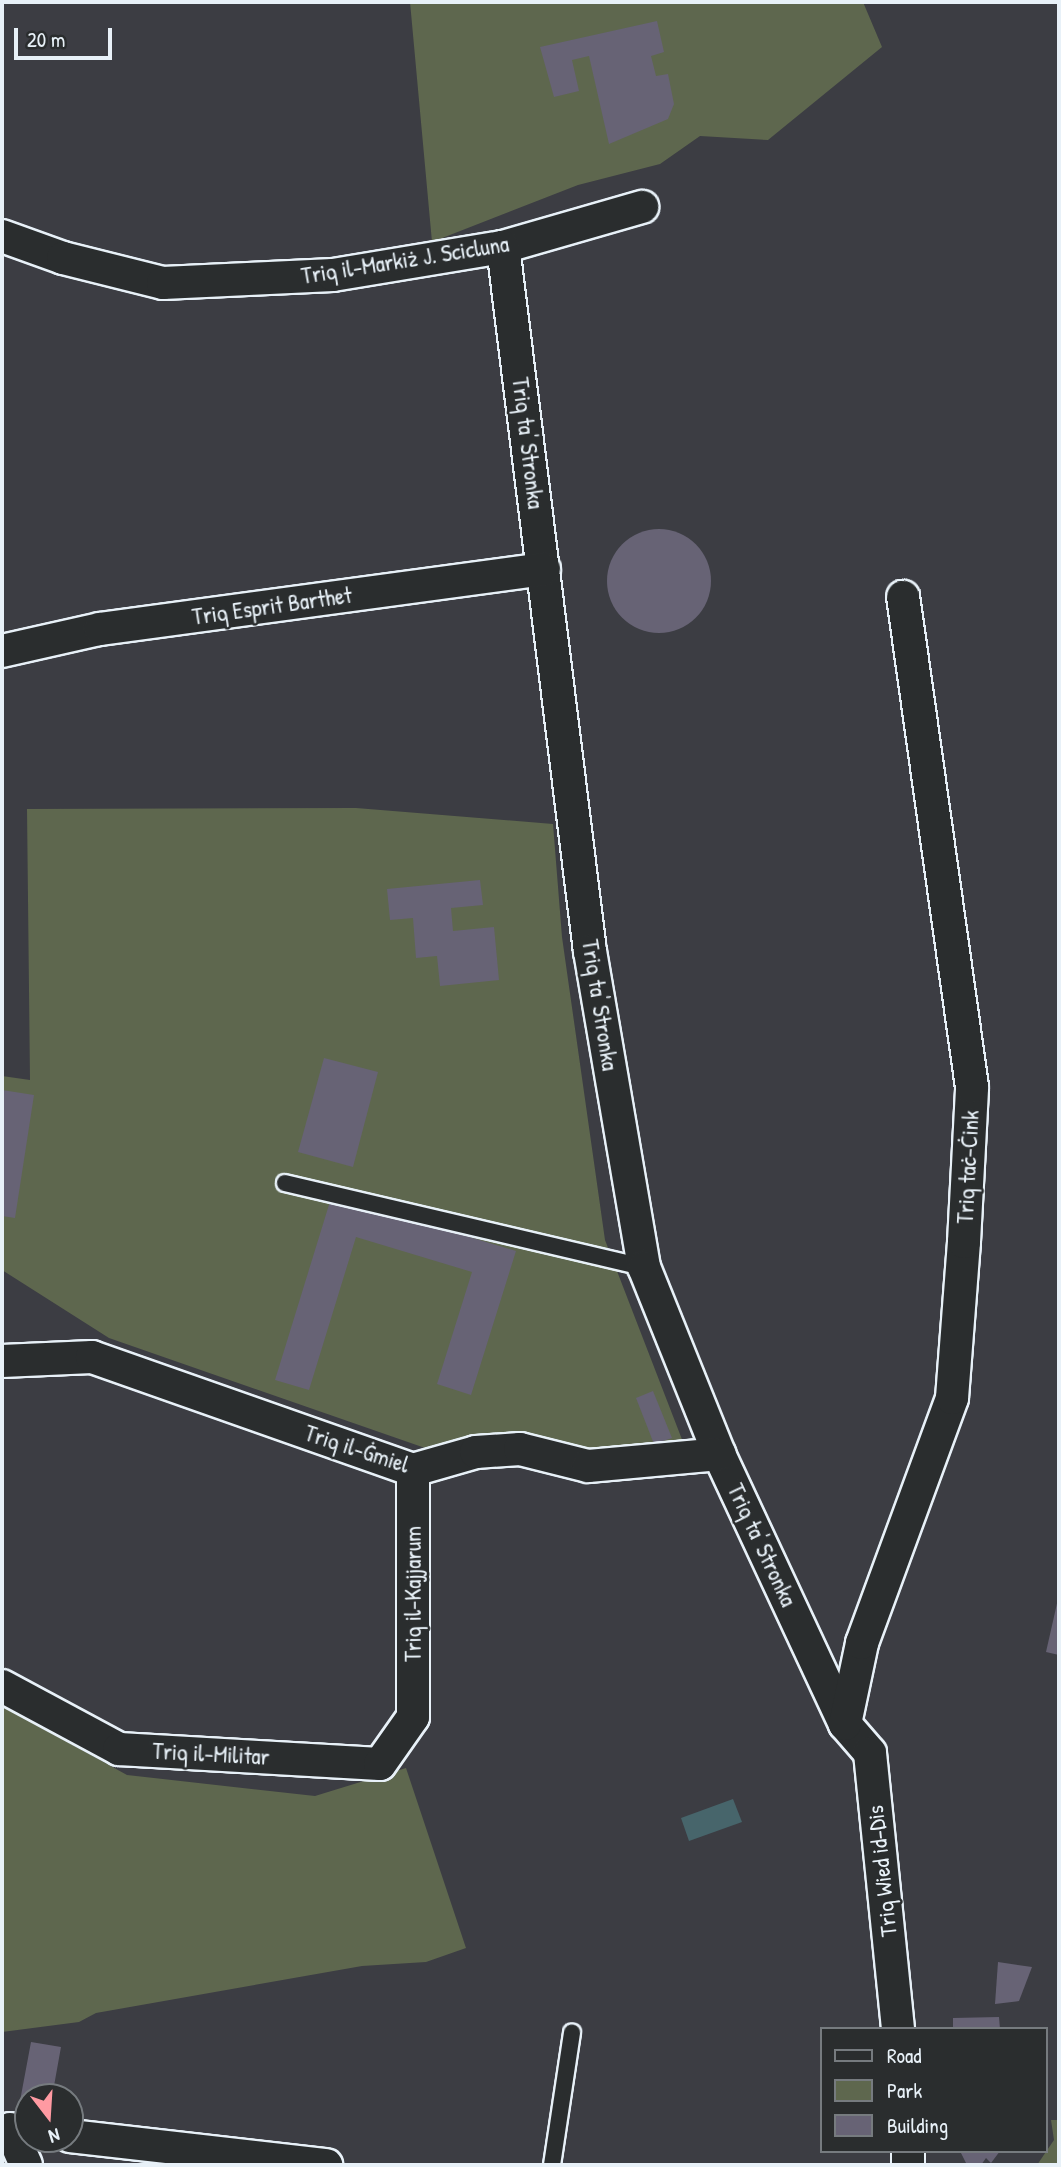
<!DOCTYPE html>
<meta charset="utf-8">
<style>
body{margin:0}
#map{position:relative;width:1061px;height:2167px;overflow:hidden;background:#3c3d43;font-family:"Patrick Hand",sans-serif}
div>[style]{position:absolute}
[style*='--x']{left:calc(var(--x)*1px);top:calc(var(--y)*1px);width:calc(var(--w)*1px);rotate:calc(var(--a)*1deg)}
.green>*{inset:0;background:#5e674e}
.water>*{inset:0;background:#47656b}
.building>*{inset:0;background:#676375}
.round{border-radius:50%}
.roads{filter:drop-shadow(2px 0 #e8f1f8) drop-shadow(-2px 0 #e8f1f8) drop-shadow(0 2px #e8f1f8) drop-shadow(0 -2px #e8f1f8)}
.lane>*{height:16px;margin:-8px;padding:0 8px;transform-origin:8px;border-radius:8px;background:#2a2d2e}
.street>*{height:32px;margin:-16px;padding:0 16px;transform-origin:16px;border-radius:16px;background:#2a2d2e}
span{translate:-50% -50%;white-space:nowrap;text-align:center;line-height:1.15;-webkit-text-stroke:5px #2a2d2e;paint-order:stroke}
.street-label{font-size:23px;color:#e8f1f8}
.frame{position:absolute;inset:0;border:4px solid #e8f1f8;pointer-events:none}
.legend{position:absolute;left:820px;top:2027px;width:228px;height:126px;box-sizing:border-box;background:#2a2d2e;border:2px solid #767b7f;margin:0;padding:9px 12px;list-style:none;font-size:21px;color:#e8f1f8}
.legend li{display:flex;align-items:center;gap:14px;height:35px}
.legend b{width:35px;border:2px solid #767b7f}
.north{position:absolute;left:14px;top:2083px;width:70px;height:70px;box-sizing:border-box;background:#2a2d2e;border:2px solid #767b7f;border-radius:50%;rotate:163deg;font-size:19px;font-weight:700;line-height:28px;text-align:center;color:#e8f1f8}
.north::after{content:'';display:block;margin:auto;width:24px;height:32px;background:#ff9aa2;clip-path:polygon(50% 0,100% 100%,50% 72%,0 100%)}
.scale{position:absolute;left:14px;top:28px;width:98px;height:32px;box-sizing:border-box;border:4px solid #e8f1f8;border-top:0;padding-left:9px;font-size:21px;line-height:24px;white-space:nowrap;color:#e8f1f8;-webkit-text-stroke:5px #2a2d2e;paint-order:stroke}
</style>
<div id="map">
<div class="green">
<div style="clip-path:polygon(410px 2px,863px 2px,882px 47px,768px 140px,700px 136px,660px 164px,578px 185px,432px 242px)"></div>
<div style="clip-path:polygon(356px 808px,553px 824px,562px 937px,605px 1240px,683px 1442px,596px 1450px,504px 1436px,428px 1449px,109px 1338px,2px 1270px,2px 1076px,30px 1080px,27px 809px)"></div>
<div style="clip-path:polygon(2px 1706px,127px 1775px,315px 1796px,406px 1768px,466px 1948px,426px 1962px,362px 1966px,96px 2013px,79px 2022px,2px 2032px)"></div>
<div style="clip-path:polygon(1051px 2120px,1059px 2120px,1059px 2165px,1037px 2165px,1054px 2140px)"></div>
</div>
<div class="water">
<div style="clip-path:polygon(733px 1799px,742px 1822px,689px 1841px,681px 1818px)"></div>
</div>
<div class="building">
<div style="clip-path:polygon(657px 21px,664px 52px,651px 56px,656px 76px,668px 74px,674px 104px,668px 119px,609px 144px,589px 56px,572px 60px,579px 91px,554px 97px,540px 47px)"></div>
<div class="round" style="left:607px;top:529px;width:104px;height:104px"></div>
<div style="clip-path:polygon(480px 880px,483px 905px,451px 908px,453px 931px,494px 927px,499px 980px,440px 986px,437px 956px,416px 958px,413px 918px,390px 920px,387px 889px)"></div>
<div style="clip-path:polygon(324px 1058px,378px 1072px,353px 1167px,298px 1152px)"></div>
<div style="clip-path:polygon(2px 1090px,34px 1095px,15px 1218px,2px 1216px)"></div>
<div style="clip-path:polygon(332px 1195px,516px 1251px,471px 1395px,437px 1384px,472px 1272px,356px 1237px,309px 1390px,275px 1380px)"></div>
<div style="clip-path:polygon(653px 1391px,672px 1438px,654px 1444px,636px 1398px)"></div>
<div style="clip-path:polygon(1058px 1599px,1059px 1599px,1059px 1655px,1046px 1652px)"></div>
<div style="clip-path:polygon(998px 1962px,1032px 1967px,1019px 2001px,995px 2004px)"></div>
<div style="clip-path:polygon(999px 2017px,1000px 2029px,953px 2029px,953px 2018px)"></div>
<div style="clip-path:polygon(31px 2042px,61px 2047px,52px 2097px,28px 2097px,28px 2102px,20px 2101px)"></div>
<div style="clip-path:polygon(960px 2151px,1000px 2151px,991px 2163px,986px 2158px,981px 2165px,967px 2165px)"></div>
</div>
<div class="roads">
<div class="lane">
<div style="--x:285;--y:1183;--w:369;--a:13.2"></div>
<div style="--x:552;--y:2165;--w:134;--a:-81.4"></div>
</div>
<div class="street">
<div style="--x:2;--y:236;--w:65;--a:19.8"></div>
<div style="--x:63;--y:258;--w:103;--a:14"></div>
<div style="--x:163;--y:283;--w:170;--a:-2.7"></div>
<div style="--x:333;--y:275;--w:172;--a:-9.4"></div>
<div style="--x:503;--y:247;--w:145;--a:-16.1"></div>
<div style="--x:503;--y:247;--w:709;--a:82.96"></div>
<div style="--x:590;--y:951;--w:321;--a:80.3"></div>
<div style="--x:644;--y:1267;--w:201;--a:68.1"></div>
<div style="--x:719;--y:1454;--w:298;--a:65"></div>
<div style="--x:845;--y:1724;--w:38;--a:49"></div>
<div style="--x:870;--y:1753;--w:277;--a:84.2"></div>
<div style="--x:2;--y:651;--w:100;--a:-12.7"></div>
<div style="--x:100;--y:629;--w:448;--a:-7.7"></div>
<div style="--x:2;--y:1361;--w:90;--a:-2.5"></div>
<div style="--x:92;--y:1357;--w:340;--a:19.4"></div>
<div style="--x:413;--y:1470;--w:66;--a:-15.9"></div>
<div style="--x:476;--y:1452;--w:44;--a:-3.9"></div>
<div style="--x:520;--y:1449;--w:70;--a:14"></div>
<div style="--x:588;--y:1466;--w:132;--a:-5.2"></div>
<div style="--x:2;--y:1686;--w:133;--a:28.3"></div>
<div style="--x:119;--y:1749;--w:261;--a:3.3"></div>
<div style="--x:380;--y:1764;--w:57;--a:-54.9"></div>
<div style="--x:413;--y:1717;--w:247;--a:-90"></div>
<div style="--x:845;--y:1724;--w:83;--a:-78.1"></div>
<div style="--x:862;--y:1643;--w:261;--a:-69.8"></div>
<div style="--x:952;--y:1398;--w:156;--a:-85.6"></div>
<div style="--x:964;--y:1242;--w:155;--a:-87"></div>
<div style="--x:972;--y:1087;--w:495;--a:-98"></div>
<div style="--x:10;--y:2129;--w:39;--a:66"></div>
<div style="--x:70;--y:2136;--w:258;--a:6.5"></div>
<div style="--x:908;--y:2165;--w:14;--a:-90"></div>
</div>
</div>
<div class="street-label">
<span style="left:405px;top:260px;rotate:-9deg">Triq il-Markiż J. Scicluna</span>
<span style="left:528px;top:443px;rotate:83deg">Triq ta' Stronka</span>
<span style="left:272px;top:606px;rotate:-8deg">Triq Esprit Barthet</span>
<span style="left:600px;top:1005px;rotate:81deg">Triq ta' Stronka</span>
<span style="left:968px;top:1167px;rotate:-87deg">Triq taċ-Ċink</span>
<span style="left:357px;top:1449px;rotate:18deg">Triq il-Ġmiel</span>
<span style="left:762px;top:1545px;rotate:65deg">Triq ta' Stronka</span>
<span style="left:413px;top:1594px;rotate:-90deg">Triq il-Kajjarum</span>
<span style="left:211px;top:1754px;rotate:3deg">Triq il-Militar</span>
<span style="left:882px;top:1871px;rotate:-96deg">Triq Wied id-Dis</span>
</div>
<div class="frame"></div>
<ul class="legend">
<li><b style="height:9px;background:#2a2d2e"></b>Road</li>
<li><b style="height:19px;background:#5e674e"></b>Park</li>
<li><b style="height:19px;background:#676375"></b>Building</li>
</ul>
<div class="north">N</div>
<div class="scale">20 m</div>
</div>
